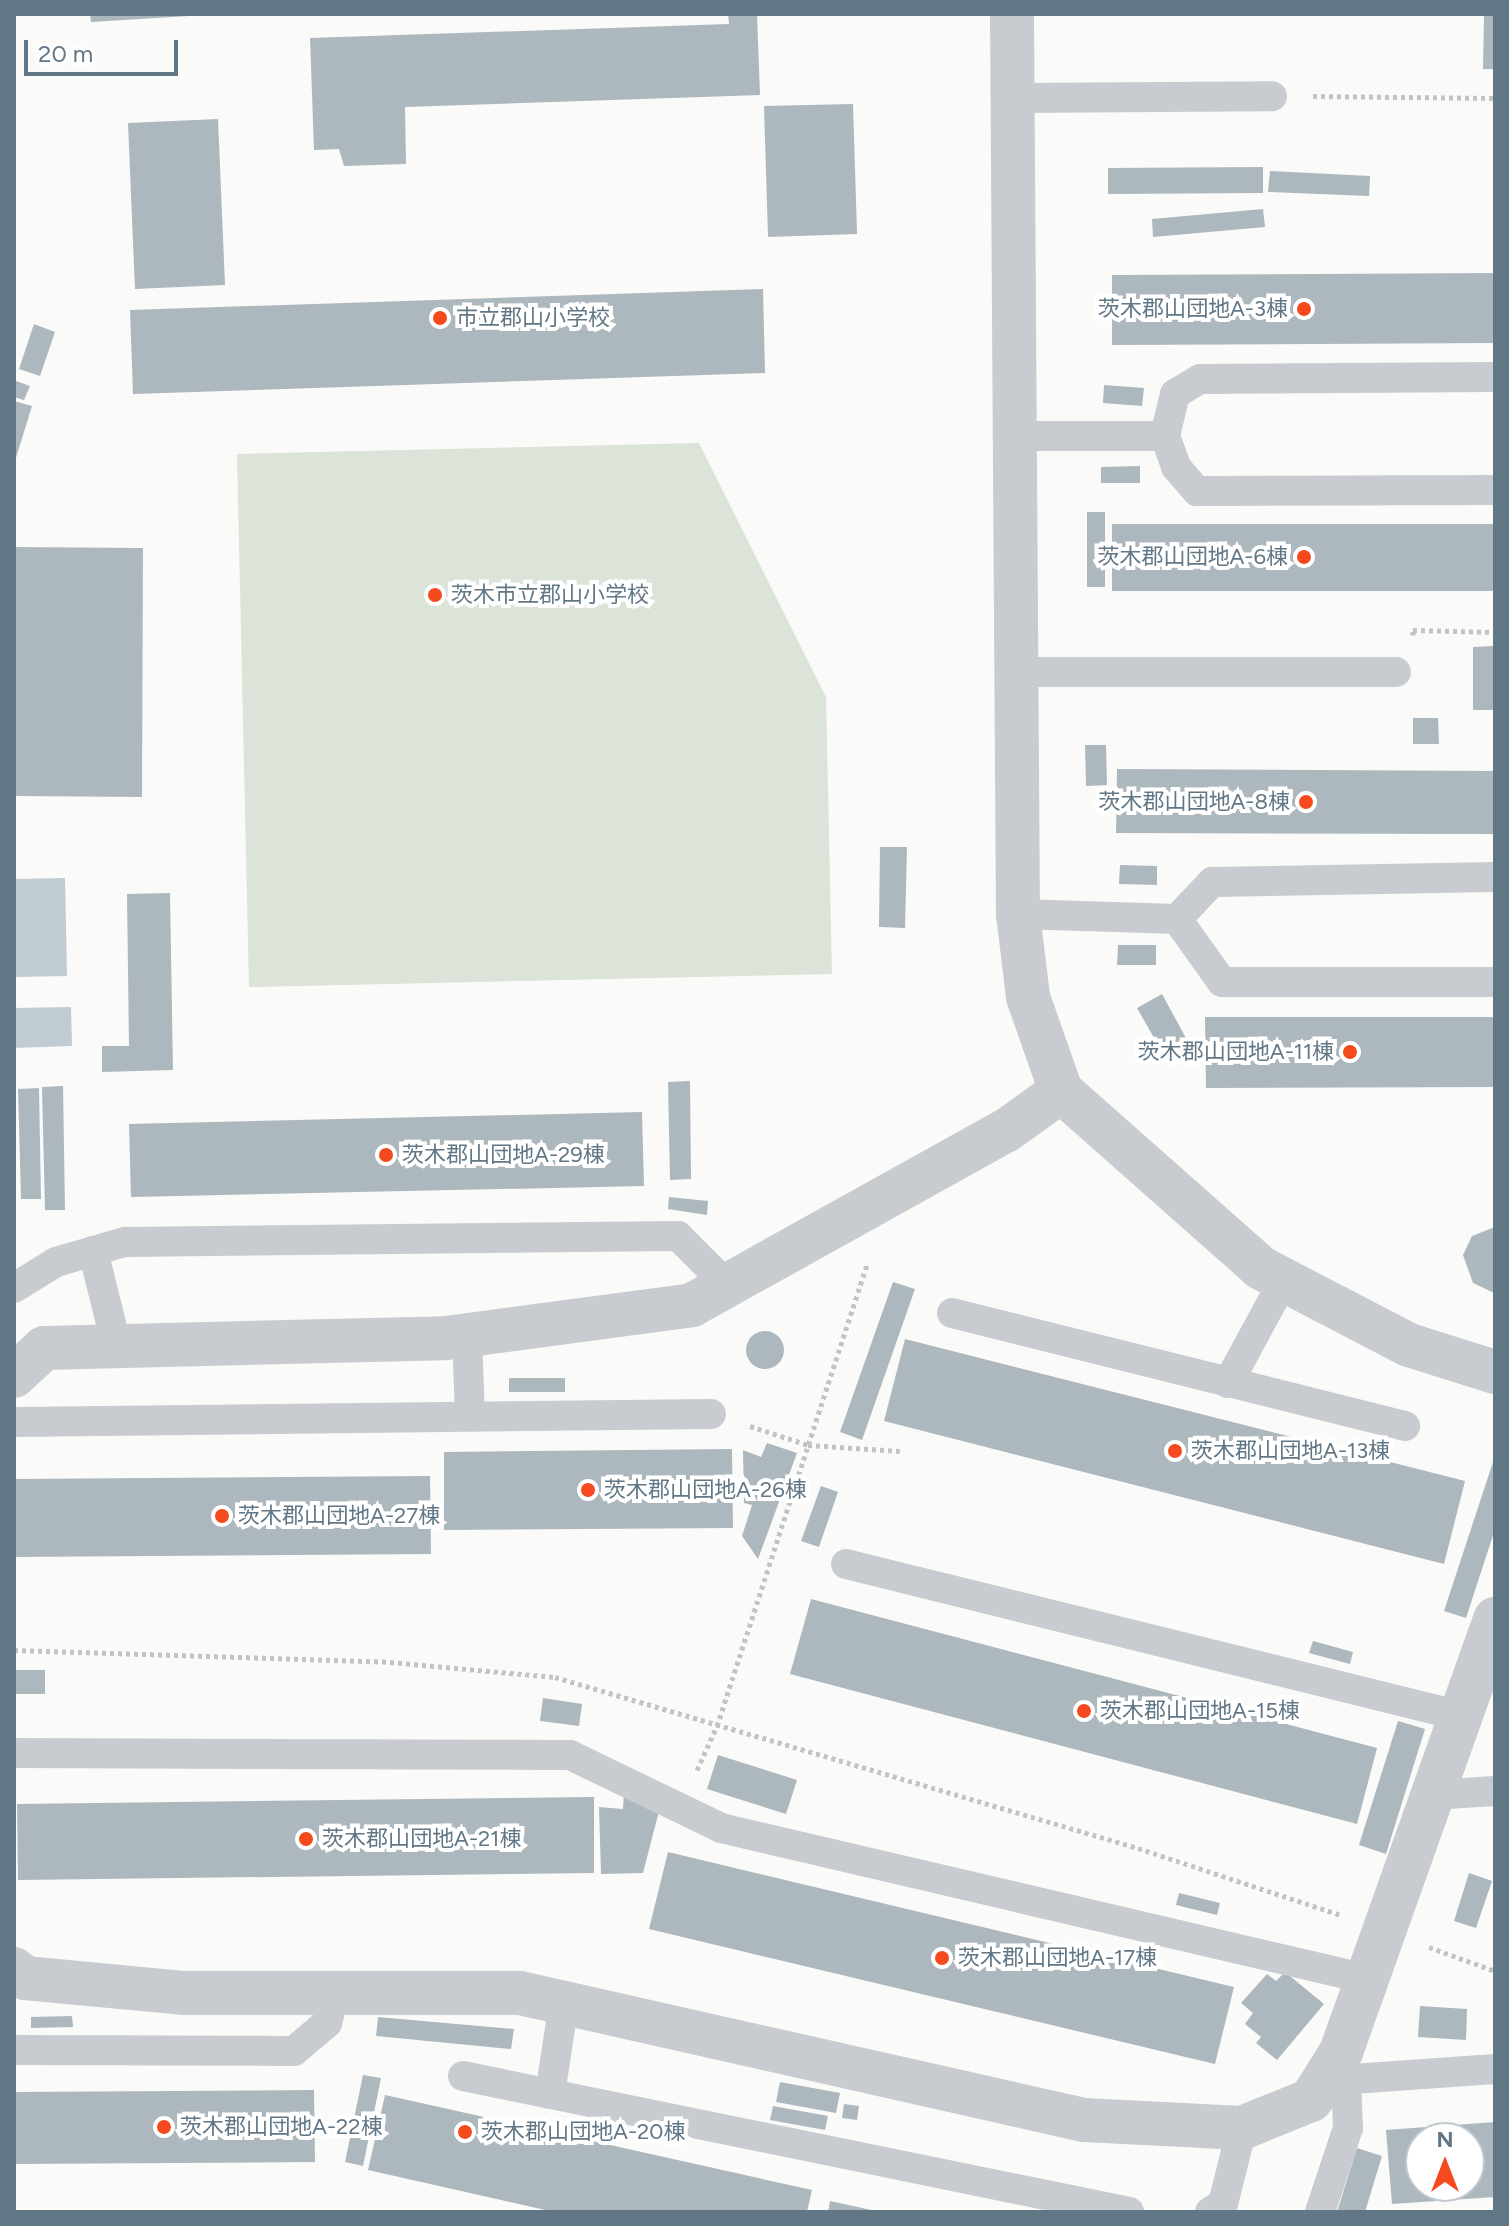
<!DOCTYPE html>
<meta charset="utf-8">
<style>
body{margin:0}
#map{position:relative;width:1509px;height:2226px;overflow:hidden;background:#fafaf8;font-family:Figtree,"Noto Sans JP",sans-serif}
div>[style]{position:absolute}
[style*='--x']{left:calc(var(--x)*1px);top:calc(var(--y)*1px);width:calc(var(--w)*1px);rotate:calc(var(--a)*1deg)}
.green>*{inset:0;background:#dce3d8}
.water>*{inset:0;background:#c0ccd1}
.building>*{inset:0;background:#adb7be}
.round{border-radius:50%}
.path>*{height:5px;margin-top:-2.5px;transform-origin:0;background:repeating-linear-gradient(90deg,#c1c4c6 0 4px,transparent 0 8px)}
.service>*{height:30px;margin:-15px;padding:0 15px;transform-origin:15px;border-radius:15px;background:#c8ccd0}
.minor>*{height:44px;margin:-22px;padding:0 22px;transform-origin:22px;border-radius:22px;background:#c8ccd0}
.tertiary>*{height:44px;margin:-22px;padding:0 22px;transform-origin:22px;border-radius:22px;background:#c8ccd0}
.dots>*{width:22px;height:22px;translate:-50% -50%;box-sizing:border-box;border:4px solid #fff;border-radius:50%}
span{translate:-50% -50%;white-space:nowrap;text-align:center;line-height:1.15;-webkit-text-stroke:8px #fff;paint-order:stroke}
.poi-label{font-size:22px;color:#627786}
.right{translate:-100% -50%;text-align:right}
.left{translate:0 -50%;text-align:left}
.frame{position:absolute;inset:0;border:16px solid #627786;pointer-events:none}
.north{position:absolute;left:1405px;top:2122px;width:80px;height:80px;box-sizing:border-box;background:#fff;border:2px solid #c0c9cf;border-radius:50%;rotate:0deg;font-size:22px;font-weight:700;line-height:32px;text-align:center;color:#627786}
.north::after{content:'';display:block;margin:auto;width:28px;height:36px;background:#f44a1d;clip-path:polygon(50% 0,100% 100%,50% 72%,0 100%)}
.scale{position:absolute;left:24px;top:40px;width:154px;height:36px;box-sizing:border-box;border:4px solid #627786;border-top:0;padding-left:10px;font-size:24px;line-height:28px;white-space:nowrap;color:#627786;-webkit-text-stroke:6px #fff;paint-order:stroke}
</style>
<div id="map">
<div class="green">
<div style="clip-path:polygon(699px 443px,826px 697px,832px 974px,249px 987px,237px 454px)"></div>
</div>
<div class="water">
<div style="clip-path:polygon(65px 878px,67px 976px,14px 977px,14px 879px)"></div>
<div style="clip-path:polygon(71px 1007px,72px 1046px,14px 1048px,14px 1008px)"></div>
</div>
<div class="building">
<div style="clip-path:polygon(90px 14px,189px 14px,189px 16px,91px 22px)"></div>
<div style="clip-path:polygon(728px 14px,757px 14px,760px 95px,405px 107px,406px 164px,344px 166px,339px 149px,314px 150px,310px 38px,729px 24px)"></div>
<div style="clip-path:polygon(1484px 14px,1495px 14px,1495px 69px,1483px 69px)"></div>
<div style="clip-path:polygon(853px 104px,857px 234px,768px 237px,764px 106px)"></div>
<div style="clip-path:polygon(218px 119px,225px 285px,135px 289px,128px 123px)"></div>
<div style="clip-path:polygon(1263px 167px,1263px 193px,1108px 194px,1108px 168px)"></div>
<div style="clip-path:polygon(1270px 171px,1370px 176px,1369px 196px,1268px 192px)"></div>
<div style="clip-path:polygon(1263px 209px,1265px 227px,1153px 237px,1152px 219px)"></div>
<div style="clip-path:polygon(1495px 273px,1495px 343px,1112px 345px,1112px 275px)"></div>
<div style="clip-path:polygon(763px 289px,765px 373px,133px 394px,130px 310px)"></div>
<div style="clip-path:polygon(34px 324px,55px 332px,40px 376px,19px 369px)"></div>
<div style="clip-path:polygon(16px 381px,30px 386px,24px 400px,14px 397px)"></div>
<div style="clip-path:polygon(1104px 385px,1144px 388px,1142px 406px,1103px 403px)"></div>
<div style="clip-path:polygon(14px 401px,32px 406px,15px 461px,14px 461px)"></div>
<div style="clip-path:polygon(1140px 466px,1140px 483px,1101px 483px,1101px 467px)"></div>
<div style="clip-path:polygon(1087px 512px,1105px 512px,1105px 587px,1087px 587px)"></div>
<div style="clip-path:polygon(1112px 524px,1495px 524px,1495px 591px,1112px 591px)"></div>
<div style="clip-path:polygon(14px 547px,143px 548px,142px 797px,14px 796px)"></div>
<div style="clip-path:polygon(1495px 646px,1495px 710px,1473px 710px,1473px 647px)"></div>
<div style="clip-path:polygon(1413px 718px,1438px 718px,1439px 744px,1413px 744px)"></div>
<div style="clip-path:polygon(1085px 745px,1106px 745px,1107px 785px,1086px 786px)"></div>
<div style="clip-path:polygon(1117px 769px,1495px 771px,1495px 834px,1116px 833px)"></div>
<div style="clip-path:polygon(880px 847px,907px 847px,905px 928px,879px 927px)"></div>
<div style="clip-path:polygon(1120px 865px,1157px 866px,1157px 885px,1119px 884px)"></div>
<div style="clip-path:polygon(170px 893px,173px 1070px,102px 1072px,102px 1046px,129px 1046px,127px 894px)"></div>
<div style="clip-path:polygon(1118px 945px,1156px 945px,1156px 965px,1117px 965px)"></div>
<div style="clip-path:polygon(1162px 994px,1193px 1051px,1169px 1064px,1137px 1008px)"></div>
<div style="clip-path:polygon(1205px 1017px,1495px 1017px,1495px 1087px,1206px 1088px)"></div>
<div style="clip-path:polygon(690px 1081px,691px 1179px,670px 1180px,668px 1082px)"></div>
<div style="clip-path:polygon(63px 1086px,65px 1210px,45px 1210px,42px 1087px)"></div>
<div style="clip-path:polygon(39px 1088px,41px 1199px,21px 1199px,18px 1089px)"></div>
<div style="clip-path:polygon(642px 1112px,644px 1186px,131px 1197px,129px 1124px)"></div>
<div style="clip-path:polygon(669px 1197px,708px 1201px,707px 1215px,668px 1209px)"></div>
<div style="clip-path:polygon(1495px 1227px,1495px 1292px,1492px 1292px,1473px 1283px,1463px 1255px,1472px 1236px)"></div>
<div style="clip-path:polygon(893px 1282px,915px 1289px,862px 1440px,840px 1432px)"></div>
<div class="round" style="left:746px;top:1331px;width:38px;height:38px"></div>
<div style="clip-path:polygon(905px 1339px,1465px 1481px,1444px 1564px,884px 1421px)"></div>
<div style="clip-path:polygon(509px 1378px,565px 1378px,565px 1392px,509px 1392px)"></div>
<div style="clip-path:polygon(767px 1443px,797px 1453px,758px 1559px,742px 1536px,752px 1505px,744px 1503px,743px 1450px,761px 1457px)"></div>
<div style="clip-path:polygon(732px 1449px,733px 1528px,444px 1530px,444px 1452px)"></div>
<div style="clip-path:polygon(1493px 1462px,1495px 1529px,1466px 1618px,1444px 1611px)"></div>
<div style="clip-path:polygon(430px 1476px,431px 1554px,14px 1557px,14px 1479px)"></div>
<div style="clip-path:polygon(821px 1486px,838px 1492px,819px 1547px,801px 1541px)"></div>
<div style="clip-path:polygon(811px 1599px,1377px 1748px,1357px 1824px,790px 1674px)"></div>
<div style="clip-path:polygon(1313px 1641px,1353px 1652px,1350px 1664px,1309px 1653px)"></div>
<div style="clip-path:polygon(14px 1670px,45px 1670px,45px 1694px,14px 1694px)"></div>
<div style="clip-path:polygon(543px 1698px,582px 1704px,579px 1726px,540px 1721px)"></div>
<div style="clip-path:polygon(1398px 1721px,1425px 1729px,1386px 1854px,1359px 1845px)"></div>
<div style="clip-path:polygon(718px 1755px,797px 1780px,786px 1814px,707px 1789px)"></div>
<div style="clip-path:polygon(624px 1792px,659px 1811px,643px 1873px,601px 1874px,599px 1807px,623px 1809px)"></div>
<div style="clip-path:polygon(594px 1797px,594px 1873px,18px 1880px,17px 1804px)"></div>
<div style="clip-path:polygon(668px 1852px,1234px 1987px,1215px 2064px,649px 1929px)"></div>
<div style="clip-path:polygon(1469px 1873px,1492px 1881px,1476px 1928px,1454px 1921px)"></div>
<div style="clip-path:polygon(1179px 1893px,1220px 1903px,1217px 1915px,1176px 1905px)"></div>
<div style="clip-path:polygon(1285px 1972px,1324px 2004px,1277px 2060px,1256px 2043px,1261px 2037px,1245px 2024px,1253px 2013px,1241px 2003px,1267px 1974px,1276px 1981px)"></div>
<div style="clip-path:polygon(1420px 2006px,1467px 2009px,1466px 2040px,1418px 2037px)"></div>
<div style="clip-path:polygon(72px 2016px,73px 2027px,31px 2028px,31px 2017px)"></div>
<div style="clip-path:polygon(378px 2017px,514px 2029px,511px 2049px,376px 2036px)"></div>
<div style="clip-path:polygon(363px 2075px,381px 2078px,363px 2166px,345px 2162px)"></div>
<div style="clip-path:polygon(780px 2082px,840px 2093px,836px 2113px,776px 2102px)"></div>
<div style="clip-path:polygon(314px 2090px,315px 2162px,14px 2164px,14px 2092px)"></div>
<div style="clip-path:polygon(385px 2095px,812px 2190px,807px 2212px,554px 2212px,368px 2170px)"></div>
<div style="clip-path:polygon(844px 2104px,859px 2106px,857px 2120px,842px 2118px)"></div>
<div style="clip-path:polygon(773px 2106px,828px 2116px,825px 2130px,770px 2120px)"></div>
<div style="clip-path:polygon(evenodd,1495px 2122px,1495px 2197px,1392px 2204px,1386px 2130px,1495px 2122px,1421px 2138px,1469px 2138px,1469px 2186px,1421px 2186px,1421px 2138px)"></div>
<div style="clip-path:polygon(1357px 2148px,1382px 2156px,1365px 2212px,1337px 2212px)"></div>
<div style="clip-path:polygon(830px 2201px,876px 2211px,876px 2212px,828px 2212px)"></div>
</div>
<div class="path">
<div style="--x:1313;--y:96;--w:182;--a:0.6"></div>
<div style="--x:1413;--y:635;--w:5;--a:-90"></div>
<div style="--x:1413;--y:630;--w:82;--a:1.4"></div>
<div style="--x:750;--y:1426;--w:61;--a:18.1"></div>
<div style="--x:808;--y:1445;--w:92;--a:3.7"></div>
<div style="--x:14;--y:1650;--w:376;--a:1.8"></div>
<div style="--x:390;--y:1662;--w:166;--a:5.2"></div>
<div style="--x:555;--y:1677;--w:608;--a:16.35"></div>
<div style="--x:1138;--y:1848;--w:214;--a:18.3"></div>
<div style="--x:697;--y:1770;--w:48;--a:-65.6"></div>
<div style="--x:717;--y:1726;--w:486;--a:-72"></div>
<div style="--x:1429;--y:1947;--w:70;--a:20"></div>
</div>
<div class="service">
<div style="--x:1012;--y:98;--w:260;--a:-0.4"></div>
<div style="--x:1495;--y:377;--w:295;--a:179.6"></div>
<div style="--x:1200;--y:379;--w:29;--a:149"></div>
<div style="--x:1175;--y:394;--w:43;--a:103.4"></div>
<div style="--x:1165;--y:436;--w:33;--a:70"></div>
<div style="--x:1176;--y:467;--w:32;--a:49"></div>
<div style="--x:1197;--y:491;--w:298;--a:-0.2"></div>
<div style="--x:1014;--y:436;--w:151;--a:0"></div>
<div style="--x:1016;--y:672;--w:380;--a:0"></div>
<div style="--x:1018;--y:914;--w:159;--a:1.8"></div>
<div style="--x:1177;--y:919;--w:51;--a:-46.6"></div>
<div style="--x:1212;--y:882;--w:283;--a:-1"></div>
<div style="--x:1177;--y:919;--w:77;--a:54.5"></div>
<div style="--x:1222;--y:982;--w:273;--a:0"></div>
<div style="--x:93;--y:1251;--w:99;--a:76"></div>
<div style="--x:14;--y:1288;--w:49;--a:-31.8"></div>
<div style="--x:56;--y:1262;--w:72;--a:-16.2"></div>
<div style="--x:125;--y:1242;--w:553;--a:-0.62"></div>
<div style="--x:678;--y:1236;--w:71;--a:45"></div>
<div style="--x:952;--y:1313;--w:467;--a:14"></div>
<div style="--x:467;--y:1335;--w:81;--a:87.9"></div>
<div style="--x:1228;--y:1383;--w:117;--a:-61.5"></div>
<div style="--x:14;--y:1422;--w:697;--a:-0.66"></div>
<div style="--x:846;--y:1564;--w:634;--a:13.88"></div>
<div style="--x:14;--y:1753;--w:556;--a:0.21"></div>
<div style="--x:570;--y:1755;--w:168;--a:25.8"></div>
<div style="--x:721;--y:1828;--w:663;--a:13.16"></div>
<div style="--x:1432;--y:1795;--w:63;--a:-3.6"></div>
<div style="--x:14;--y:2050;--w:280;--a:0.2"></div>
<div style="--x:294;--y:2051;--w:43;--a:-40.3"></div>
<div style="--x:327;--y:2023;--w:31;--a:-75"></div>
<div style="--x:463;--y:2076;--w:680;--a:11.54"></div>
<div style="--x:1324;--y:2081;--w:171;--a:-4"></div>
<div style="--x:550;--y:2094;--w:92;--a:-81.3"></div>
<div style="--x:1210;--y:2212;--w:15;--a:-32"></div>
<div style="--x:1223;--y:2204;--w:78;--a:-76"></div>
<div style="--x:1320;--y:2212;--w:89;--a:-71.6"></div>
<div style="--x:1348;--y:2128;--w:49;--a:-92.3"></div>
</div>
<div class="minor">
<div style="--x:14;--y:1376;--w:41;--a:-43"></div>
<div style="--x:44;--y:1348;--w:402;--a:-1.4"></div>
<div style="--x:446;--y:1338;--w:248;--a:-7.6"></div>
<div style="--x:692;--y:1305;--w:360;--a:-29.1"></div>
<div style="--x:1007;--y:1130;--w:67;--a:-35.8"></div>
<div style="--x:14;--y:1969;--w:14;--a:39"></div>
<div style="--x:25;--y:1978;--w:161;--a:5.4"></div>
<div style="--x:185;--y:1993;--w:335;--a:0"></div>
<div style="--x:520;--y:1993;--w:578;--a:12.69"></div>
<div style="--x:1084;--y:2120;--w:158;--a:2.9"></div>
<div style="--x:1242;--y:2128;--w:74;--a:-22.1"></div>
<div style="--x:1311;--y:2100;--w:57;--a:-58"></div>
<div style="--x:1341;--y:2052;--w:460;--a:-70.4"></div>
</div>
<div class="tertiary">
<div style="--x:1012;--y:14;--w:900;--a:89.62"></div>
<div style="--x:1018;--y:914;--w:84;--a:83.1"></div>
<div style="--x:1028;--y:997;--w:100;--a:70.7"></div>
<div style="--x:1061;--y:1091;--w:267;--a:41.5"></div>
<div style="--x:1261;--y:1268;--w:167;--a:27.5"></div>
<div style="--x:1409;--y:1345;--w:90;--a:17.4"></div>
</div>
<div class="dots">
<div style="left:1304px;top:309px;background:#f44a1d"></div>
<div style="left:440px;top:318px;background:#f44a1d"></div>
<div style="left:1304px;top:557px;background:#f44a1d"></div>
<div style="left:435px;top:595px;background:#f44a1d"></div>
<div style="left:1306px;top:802px;background:#f44a1d"></div>
<div style="left:1350px;top:1052px;background:#f44a1d"></div>
<div style="left:386px;top:1155px;background:#f44a1d"></div>
<div style="left:1175px;top:1451px;background:#f44a1d"></div>
<div style="left:588px;top:1490px;background:#f44a1d"></div>
<div style="left:222px;top:1516px;background:#f44a1d"></div>
<div style="left:1084px;top:1711px;background:#f44a1d"></div>
<div style="left:306px;top:1839px;background:#f44a1d"></div>
<div style="left:942px;top:1958px;background:#f44a1d"></div>
<div style="left:164px;top:2127px;background:#f44a1d"></div>
<div style="left:465px;top:2132px;background:#f44a1d"></div>
</div>
<div class="poi-label">
<span class="right" style="left:1288px;top:309px">茨木郡山団地A-3棟</span>
<span class="left" style="left:456px;top:318px">市立郡山小学校</span>
<span class="right" style="left:1288px;top:557px">茨木郡山団地A-6棟</span>
<span class="left" style="left:451px;top:595px">茨木市立郡山小学校</span>
<span class="right" style="left:1290px;top:802px">茨木郡山団地A-8棟</span>
<span class="right" style="left:1334px;top:1052px">茨木郡山団地A-11棟</span>
<span class="left" style="left:402px;top:1155px">茨木郡山団地A-29棟</span>
<span class="left" style="left:1191px;top:1451px">茨木郡山団地A-13棟</span>
<span class="left" style="left:604px;top:1490px">茨木郡山団地A-26棟</span>
<span class="left" style="left:238px;top:1516px">茨木郡山団地A-27棟</span>
<span class="left" style="left:1100px;top:1711px">茨木郡山団地A-15棟</span>
<span class="left" style="left:322px;top:1839px">茨木郡山団地A-21棟</span>
<span class="left" style="left:958px;top:1958px">茨木郡山団地A-17棟</span>
<span class="left" style="left:180px;top:2127px">茨木郡山団地A-22棟</span>
<span class="left" style="left:481px;top:2132px">茨木郡山団地A-20棟</span>
</div>
<div class="frame"></div>
<div class="north">N</div>
<div class="scale">20 m</div>
</div>
